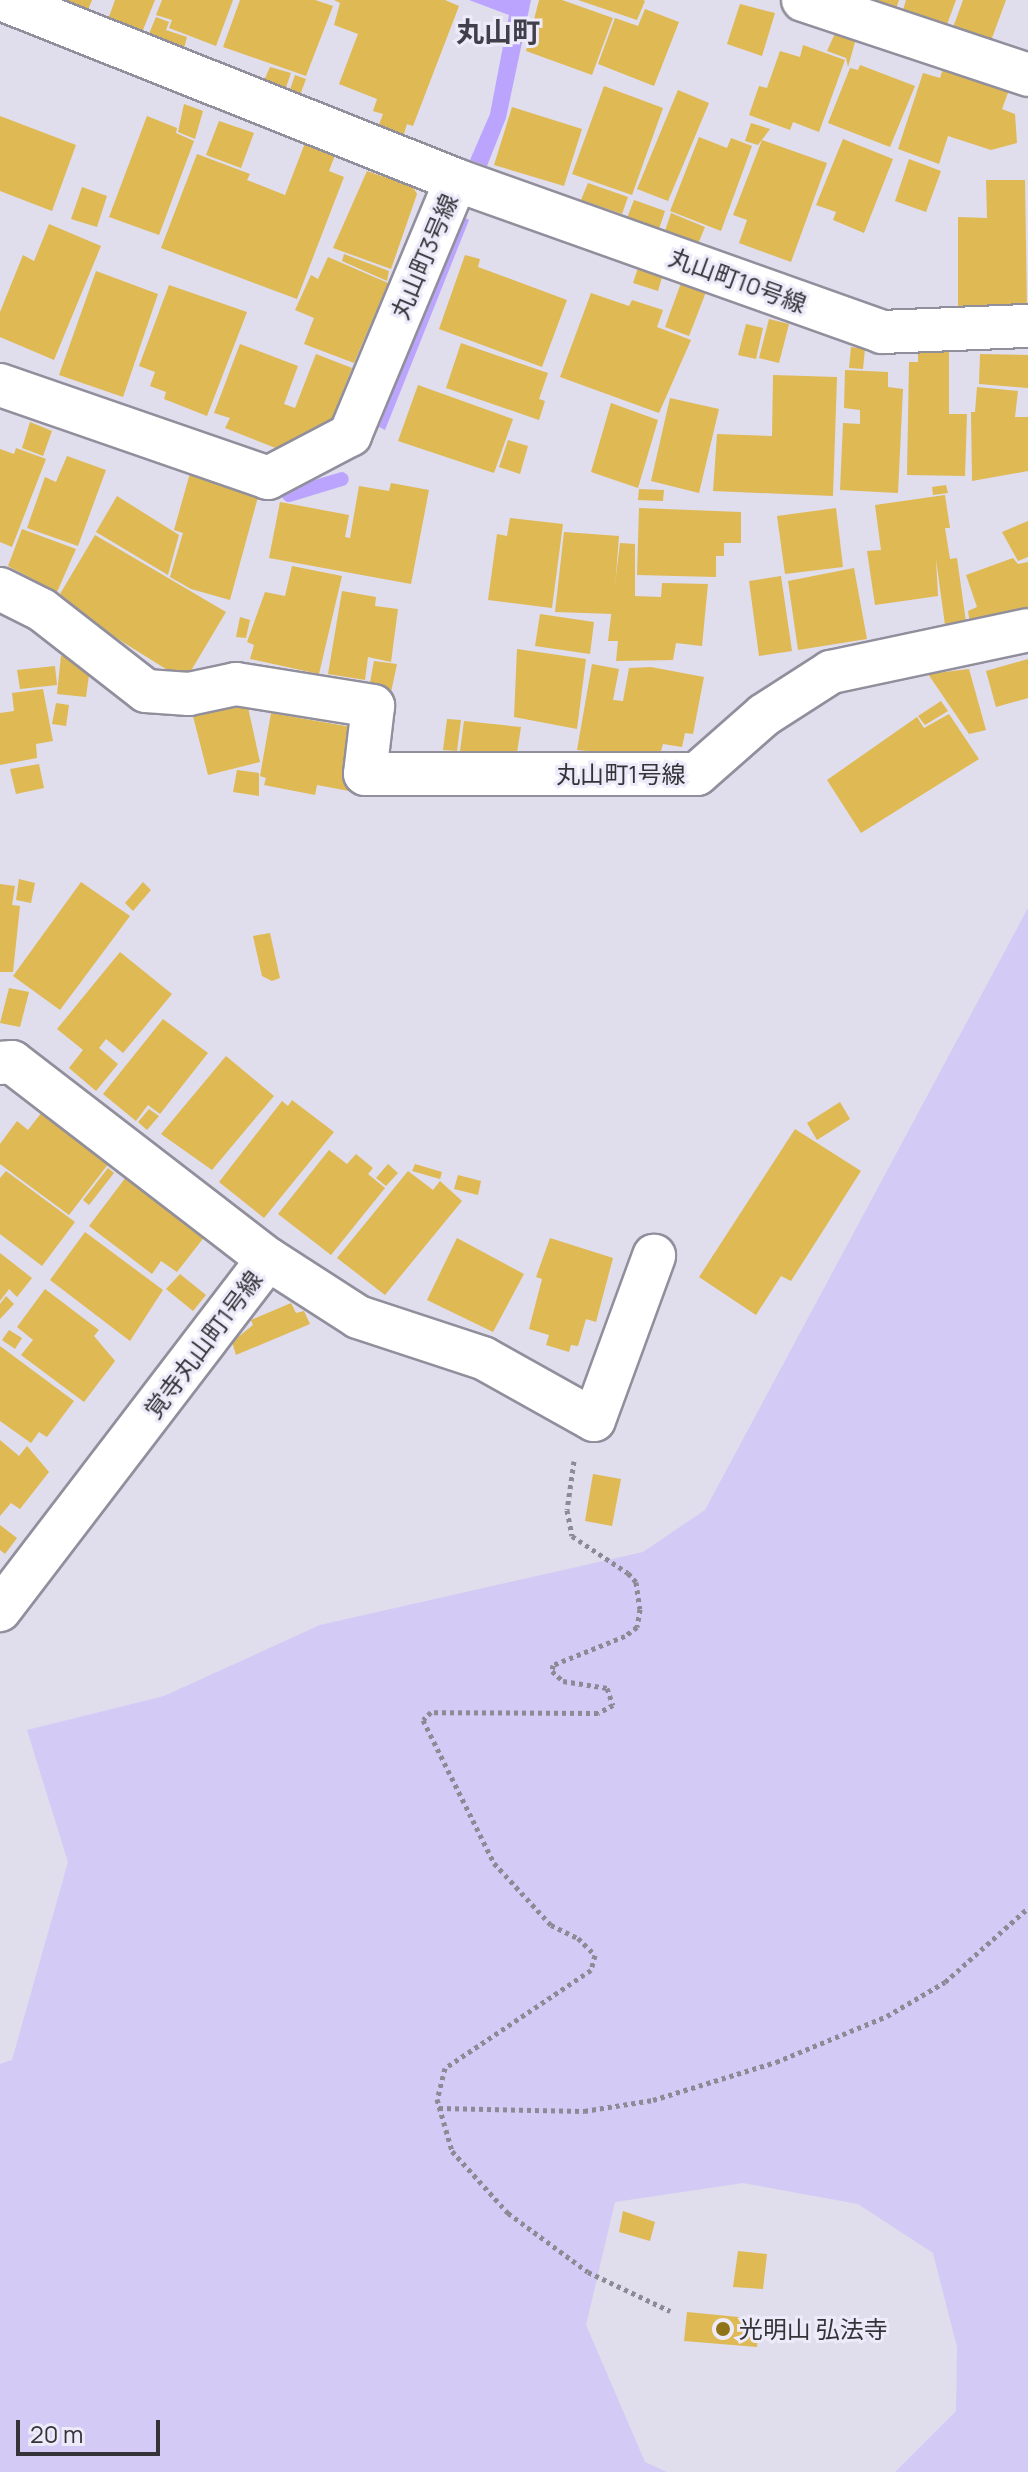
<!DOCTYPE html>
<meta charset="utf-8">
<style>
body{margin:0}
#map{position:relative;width:1028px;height:2472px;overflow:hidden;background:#e0ddec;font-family:Manrope,"Noto Sans JP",sans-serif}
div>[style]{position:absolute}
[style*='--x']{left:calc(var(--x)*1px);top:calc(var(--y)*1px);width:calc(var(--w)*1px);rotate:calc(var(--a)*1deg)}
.green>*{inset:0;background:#d3caf5}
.water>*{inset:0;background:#baa4fe}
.stream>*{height:14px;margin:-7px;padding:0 7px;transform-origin:7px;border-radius:7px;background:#baa4fe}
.building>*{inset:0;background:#deb954}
.path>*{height:5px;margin-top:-2.5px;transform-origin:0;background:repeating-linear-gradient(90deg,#8c8a94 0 4px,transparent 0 8px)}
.roads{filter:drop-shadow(2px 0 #928f9d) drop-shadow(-2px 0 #928f9d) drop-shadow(0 2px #928f9d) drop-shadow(0 -2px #928f9d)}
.minor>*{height:42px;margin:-21px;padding:0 21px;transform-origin:21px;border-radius:21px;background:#fff}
.dots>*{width:22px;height:22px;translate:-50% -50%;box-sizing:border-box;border:4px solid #edeaf9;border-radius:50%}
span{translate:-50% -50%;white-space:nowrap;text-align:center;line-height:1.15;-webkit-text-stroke:6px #edeaf9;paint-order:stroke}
.street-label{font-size:24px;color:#343338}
.poi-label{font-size:24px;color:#343338}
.left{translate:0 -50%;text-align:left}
.quarter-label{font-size:28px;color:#413f4a;font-weight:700}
.scale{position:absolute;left:16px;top:2420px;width:144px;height:36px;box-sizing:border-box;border:4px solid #343338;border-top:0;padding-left:10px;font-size:24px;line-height:28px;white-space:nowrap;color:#343338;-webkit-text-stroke:6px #edeaf9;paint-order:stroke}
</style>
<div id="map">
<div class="green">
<div style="clip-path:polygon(1028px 908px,1028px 2472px,895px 2472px,956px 2411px,957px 2347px,933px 2253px,858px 2204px,743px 2183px,615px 2202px,586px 2325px,645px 2462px,667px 2472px,0 2472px,0 2064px,12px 2060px,68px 1862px,27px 1730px,164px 1696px,320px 1625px,643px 1552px,705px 1510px)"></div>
</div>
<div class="water">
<div style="clip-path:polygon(469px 0,531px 0,506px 118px,487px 166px,470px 160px,490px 114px,509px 15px)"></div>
<div style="clip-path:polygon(462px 216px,469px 220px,385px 430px,379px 427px)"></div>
</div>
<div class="stream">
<div style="--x:289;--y:495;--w:55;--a:-16.8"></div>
</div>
<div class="building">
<div style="clip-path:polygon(46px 0,92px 0,86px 15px)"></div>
<div style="clip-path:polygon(115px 0,155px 0,139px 40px,105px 28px)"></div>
<div style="clip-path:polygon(162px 0,233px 0,216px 46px,169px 28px,172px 20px,156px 15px)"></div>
<div style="clip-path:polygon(240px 0,315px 0,333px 6px,306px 76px,223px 47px)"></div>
<div style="clip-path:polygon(334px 0,445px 0,459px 6px,413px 126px,407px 124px,403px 137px,378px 127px,383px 114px,373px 111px,377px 99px,339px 84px,358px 34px,334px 25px,340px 3px)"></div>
<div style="clip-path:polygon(539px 0,562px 0,613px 18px,592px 75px,526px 51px)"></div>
<div style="clip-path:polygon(578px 0,643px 0,645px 1px,637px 20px)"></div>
<div style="clip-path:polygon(871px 0,899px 0,896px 9px)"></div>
<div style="clip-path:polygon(906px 0,956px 0,946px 27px,903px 10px)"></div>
<div style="clip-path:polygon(963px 0,1006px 0,989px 46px,951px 33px)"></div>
<div style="clip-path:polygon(740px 4px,775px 13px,762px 56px,727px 44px)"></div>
<div style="clip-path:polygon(645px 9px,679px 22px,654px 86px,598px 64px,615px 18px,638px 26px)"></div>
<div style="clip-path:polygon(156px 17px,169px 22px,166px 30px,187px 37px,182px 56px,145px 43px)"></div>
<div style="clip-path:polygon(837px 29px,857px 35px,848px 67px,846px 58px,827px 51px)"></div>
<div style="clip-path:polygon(803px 45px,845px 60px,819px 132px,793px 122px,790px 130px,749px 115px,759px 86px,767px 88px,780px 51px,800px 57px)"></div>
<div style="clip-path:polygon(860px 65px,915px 86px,890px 147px,828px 123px,850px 68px,858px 70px)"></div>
<div style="clip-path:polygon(270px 67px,291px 73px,284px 93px,262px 85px)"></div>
<div style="clip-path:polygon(943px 69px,1009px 90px,1002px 109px,1015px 114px,1017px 143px,991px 150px,948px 136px,939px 164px,898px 149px,923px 73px,940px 78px)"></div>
<div style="clip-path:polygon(295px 75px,306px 79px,299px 98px,288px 95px)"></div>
<div style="clip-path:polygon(604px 86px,663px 108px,632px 195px,572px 174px)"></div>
<div style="clip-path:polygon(678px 90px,709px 103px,668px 201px,637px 189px)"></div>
<div style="clip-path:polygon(184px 104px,203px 111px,195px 139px,178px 132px)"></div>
<div style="clip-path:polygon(512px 107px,582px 129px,564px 186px,494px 165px)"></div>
<div style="clip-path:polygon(0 116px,76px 145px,52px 211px,0 191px)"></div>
<div style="clip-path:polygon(147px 116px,177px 128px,176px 133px,194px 141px,159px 235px,109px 217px)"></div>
<div style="clip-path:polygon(219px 121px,254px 133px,241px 168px,206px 155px)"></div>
<div style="clip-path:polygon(751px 123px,770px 129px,758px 145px,745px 141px)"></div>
<div style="clip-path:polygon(699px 137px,727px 148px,731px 138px,752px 146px,721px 231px,670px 211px)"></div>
<div style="clip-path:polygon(843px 139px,893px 159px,864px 233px,833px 220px,836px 212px,816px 205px)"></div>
<div style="clip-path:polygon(762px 140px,827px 163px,791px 262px,739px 243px,747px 220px,733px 215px)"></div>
<div style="clip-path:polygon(305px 143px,335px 155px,329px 171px,344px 177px,297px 299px,161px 248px,197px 154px,250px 174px,247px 180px,285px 195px)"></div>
<div style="clip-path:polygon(909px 159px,941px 171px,926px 212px,895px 201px)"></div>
<div style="clip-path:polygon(367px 171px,413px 187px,417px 194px,391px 269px,333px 248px)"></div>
<div style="clip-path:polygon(986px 180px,1025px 180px,1027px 313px,958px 310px,958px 217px,987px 218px)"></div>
<div style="clip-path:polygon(588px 183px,628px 197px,622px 214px,581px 200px)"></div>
<div style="clip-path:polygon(82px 187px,107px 196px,97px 227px,71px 219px)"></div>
<div style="clip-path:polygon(634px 200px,665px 211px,659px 229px,627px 218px)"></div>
<div style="clip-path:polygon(671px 213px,705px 227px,698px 244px,665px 231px)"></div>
<div style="clip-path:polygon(49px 224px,101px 246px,54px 360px,0 337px,0 312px,23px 255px,34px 261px)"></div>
<div style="clip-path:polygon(344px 254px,389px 271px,387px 281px,342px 261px)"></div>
<div style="clip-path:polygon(465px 255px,480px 259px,478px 267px,567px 300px,542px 367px,439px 329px)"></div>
<div style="clip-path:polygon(328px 257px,388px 283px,354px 363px,304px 344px,314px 318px,295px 310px,311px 275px,318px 279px)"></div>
<div style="clip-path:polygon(638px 268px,663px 274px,658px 291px,633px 283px)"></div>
<div style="clip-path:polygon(96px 271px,158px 294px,123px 397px,59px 375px)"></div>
<div style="clip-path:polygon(681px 283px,706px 292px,689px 336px,665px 327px)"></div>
<div style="clip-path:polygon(169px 285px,247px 312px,207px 416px,164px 399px,166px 392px,150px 386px,155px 372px,139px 366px)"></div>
<div style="clip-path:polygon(591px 293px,629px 306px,632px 300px,663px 310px,657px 327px,691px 340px,659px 413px,560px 377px)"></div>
<div style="clip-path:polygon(769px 319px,789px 324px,779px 363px,759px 358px)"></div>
<div style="clip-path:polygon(746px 324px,763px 328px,756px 359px,738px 355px)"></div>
<div style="clip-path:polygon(461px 343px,548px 373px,539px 399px,545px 401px,539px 420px,446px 388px)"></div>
<div style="clip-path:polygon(240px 344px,298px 366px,284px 404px,295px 408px,316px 354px,352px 368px,325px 436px,278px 449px,225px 428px,230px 418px,214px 413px)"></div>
<div style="clip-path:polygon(918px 346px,949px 347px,949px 414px,967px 414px,965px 476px,907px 475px,909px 362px,918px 362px)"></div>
<div style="clip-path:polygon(851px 347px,865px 349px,863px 369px,849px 368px)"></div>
<div style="clip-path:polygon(980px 354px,1028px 355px,1028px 388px,979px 384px)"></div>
<div style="clip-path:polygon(845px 370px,888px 372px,888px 387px,903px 389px,898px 493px,840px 490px,843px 423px,860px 424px,860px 410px,844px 408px)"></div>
<div style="clip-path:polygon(773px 375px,837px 377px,833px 496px,713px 491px,717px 434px,772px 436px)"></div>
<div style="clip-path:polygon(418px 385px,513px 419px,494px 473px,398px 441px)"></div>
<div style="clip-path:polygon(977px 387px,1018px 391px,1015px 417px,1028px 417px,1028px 471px,972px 481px,971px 412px,975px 412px)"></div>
<div style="clip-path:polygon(670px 398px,719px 409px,699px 493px,651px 481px)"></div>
<div style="clip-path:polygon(611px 403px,658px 420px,638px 488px,591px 472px)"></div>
<div style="clip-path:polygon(30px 422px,52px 431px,43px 456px,22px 448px)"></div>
<div style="clip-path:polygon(508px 440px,528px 446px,520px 474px,499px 467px)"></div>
<div style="clip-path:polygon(16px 448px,46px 459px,12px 547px,0 542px,0 449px,14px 454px)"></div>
<div style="clip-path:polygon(67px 456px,106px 470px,78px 546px,27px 528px,45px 477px,56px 482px)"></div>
<div style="clip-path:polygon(190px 473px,258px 497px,230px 600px,191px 589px,170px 577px,183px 533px,174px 530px)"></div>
<div style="clip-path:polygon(391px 483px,429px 490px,411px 584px,269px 558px,280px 502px,349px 515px,345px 537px,350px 538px,359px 486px,389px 491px)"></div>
<div style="clip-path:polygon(946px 485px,948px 493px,933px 495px,932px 487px)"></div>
<div style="clip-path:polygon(639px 489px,664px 490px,663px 501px,638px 500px)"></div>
<div style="clip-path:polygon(945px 495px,950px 528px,945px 528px,950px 559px,957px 558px,966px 622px,945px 625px,936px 559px,938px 596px,875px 605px,867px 551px,881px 550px,875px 505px)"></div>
<div style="clip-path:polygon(117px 496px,179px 535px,168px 575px,96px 532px)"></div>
<div style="clip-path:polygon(639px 508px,741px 512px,741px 543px,724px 543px,724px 556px,716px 556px,716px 577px,637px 575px)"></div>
<div style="clip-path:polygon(836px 508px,843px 567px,785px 574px,777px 516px)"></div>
<div style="clip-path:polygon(510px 518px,563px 524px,552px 608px,488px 600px,497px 534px,507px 536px)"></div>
<div style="clip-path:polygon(1028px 521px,1028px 557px,1018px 561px,1002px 532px)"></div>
<div style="clip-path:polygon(22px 529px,76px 549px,57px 592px,8px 566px)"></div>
<div style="clip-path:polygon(564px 532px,619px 536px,613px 614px,555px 612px)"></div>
<div style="clip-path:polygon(95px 535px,226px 612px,189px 674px,177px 676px,94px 624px,60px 594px)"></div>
<div style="clip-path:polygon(620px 543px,635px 544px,635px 596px,661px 597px,662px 583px,708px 584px,702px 646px,676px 643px,673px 660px,616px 661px,618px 641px,608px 641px)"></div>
<div style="clip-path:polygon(1013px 558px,1018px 564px,1028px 562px,1028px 610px,970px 624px,968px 611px,977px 607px,966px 575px)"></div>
<div style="clip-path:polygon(292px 566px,342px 576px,319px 674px,250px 659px,254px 645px,247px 642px,265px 592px,285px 596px)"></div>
<div style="clip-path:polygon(854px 568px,867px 639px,798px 650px,788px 581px)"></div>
<div style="clip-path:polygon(781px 576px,792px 651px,759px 656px,749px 581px)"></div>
<div style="clip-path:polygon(342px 591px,376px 597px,375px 606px,398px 609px,391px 662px,368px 657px,365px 680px,328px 674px)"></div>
<div style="clip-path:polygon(540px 614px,594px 622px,590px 654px,535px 646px)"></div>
<div style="clip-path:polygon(240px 617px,250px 620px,246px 638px,236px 637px)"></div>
<div style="clip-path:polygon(517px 649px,586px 659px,577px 729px,514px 717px)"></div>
<div style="clip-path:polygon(61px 656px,91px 660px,86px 697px,57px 694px)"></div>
<div style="clip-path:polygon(1028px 659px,1028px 698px,996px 707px,986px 671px)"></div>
<div style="clip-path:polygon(374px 661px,397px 664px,390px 697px,368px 693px)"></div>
<div style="clip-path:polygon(592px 664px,619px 669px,613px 700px,623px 701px,629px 668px,651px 667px,704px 677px,693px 734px,685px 733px,682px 747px,663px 744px,659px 758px,577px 750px)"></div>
<div style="clip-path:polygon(55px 666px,57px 685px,20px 689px,17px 670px)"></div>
<div style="clip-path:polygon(969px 669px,986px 730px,969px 734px,928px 674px)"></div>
<div style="clip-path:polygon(43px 689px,53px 741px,36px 744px,37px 758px,0 765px,0 713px,14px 711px,12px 693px)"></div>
<div style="clip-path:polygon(229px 699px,231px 707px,247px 703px,260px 762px,208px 775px,193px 716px,201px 715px,197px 703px)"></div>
<div style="clip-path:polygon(941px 701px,948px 711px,925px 725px,918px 716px)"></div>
<div style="clip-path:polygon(56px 703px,69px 705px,66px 726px,52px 724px)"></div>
<div style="clip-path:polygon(271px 713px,357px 728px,349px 791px,317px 785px,315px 795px,264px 785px,266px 778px,260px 776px)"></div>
<div style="clip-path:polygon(949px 714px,979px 759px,861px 833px,827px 780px,917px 717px,924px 728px)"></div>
<div style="clip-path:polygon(447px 719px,461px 720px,457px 751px,443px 750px)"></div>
<div style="clip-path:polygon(464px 721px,521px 727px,516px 759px,460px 751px)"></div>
<div style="clip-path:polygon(39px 764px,44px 788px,16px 794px,10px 769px)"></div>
<div style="clip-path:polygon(237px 770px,259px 773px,259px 796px,233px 792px)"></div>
<div style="clip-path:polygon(19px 879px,35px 883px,31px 903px,16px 900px)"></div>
<div style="clip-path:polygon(81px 882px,130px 916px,60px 1010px,13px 976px)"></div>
<div style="clip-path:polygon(143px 882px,151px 890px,133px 911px,125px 903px)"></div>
<div style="clip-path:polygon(0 884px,15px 886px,12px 905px,20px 906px,13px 972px,0 972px)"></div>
<div style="clip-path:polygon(270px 933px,280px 978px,272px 981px,262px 976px,253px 936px)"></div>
<div style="clip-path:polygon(120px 952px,172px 994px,123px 1053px,106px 1039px,99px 1048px,118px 1064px,96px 1091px,69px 1068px,83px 1050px,57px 1029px)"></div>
<div style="clip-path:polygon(9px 988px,29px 992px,20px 1027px,0 1023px)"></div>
<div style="clip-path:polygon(163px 1019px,208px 1053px,160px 1114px,148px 1105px,136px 1121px,103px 1094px)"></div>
<div style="clip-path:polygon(226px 1056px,274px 1096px,212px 1170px,161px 1134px)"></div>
<div style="clip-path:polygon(292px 1100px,334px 1132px,264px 1218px,219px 1182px,282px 1101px,288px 1106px)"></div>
<div style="clip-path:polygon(840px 1102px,850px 1119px,817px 1140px,807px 1123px)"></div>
<div style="clip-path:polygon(149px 1109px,159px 1116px,147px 1130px,138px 1122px)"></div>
<div style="clip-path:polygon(42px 1112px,109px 1163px,69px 1215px,0 1164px,0 1144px,17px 1121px,28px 1130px)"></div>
<div style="clip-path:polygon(795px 1129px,861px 1171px,791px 1281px,781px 1276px,756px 1315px,699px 1277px)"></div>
<div style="clip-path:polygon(329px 1150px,347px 1164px,356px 1154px,373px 1168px,368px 1174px,385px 1188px,331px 1255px,278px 1214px)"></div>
<div style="clip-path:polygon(388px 1164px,398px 1173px,386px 1186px,376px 1178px)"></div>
<div style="clip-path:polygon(415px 1164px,442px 1172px,440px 1179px,412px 1171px)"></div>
<div style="clip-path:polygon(108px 1168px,114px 1173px,89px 1205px,83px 1200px)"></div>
<div style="clip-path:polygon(6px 1171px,75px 1222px,42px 1266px,0 1234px,0 1178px)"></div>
<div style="clip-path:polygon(408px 1171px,433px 1190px,440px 1181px,462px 1201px,385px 1295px,337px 1258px)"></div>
<div style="clip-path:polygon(458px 1175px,481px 1181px,478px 1195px,454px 1189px)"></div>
<div style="clip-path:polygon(126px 1177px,205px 1236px,177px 1272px,161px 1261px,152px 1274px,89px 1226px)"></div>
<div style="clip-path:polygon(85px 1232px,163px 1290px,130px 1341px,50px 1280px)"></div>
<div style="clip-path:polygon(457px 1238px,524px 1274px,493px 1332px,427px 1300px)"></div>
<div style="clip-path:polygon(550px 1238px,613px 1258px,596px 1322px,586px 1319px,578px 1346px,571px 1345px,569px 1352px,546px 1345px,549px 1335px,529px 1329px,542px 1279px,536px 1277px)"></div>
<div style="clip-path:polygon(0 1253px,32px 1278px,17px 1297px,9px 1289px,0 1301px)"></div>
<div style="clip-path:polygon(180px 1274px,206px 1295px,193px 1311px,166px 1289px)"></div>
<div style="clip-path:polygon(45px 1289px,99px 1330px,94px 1336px,115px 1361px,84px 1402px,21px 1355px,33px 1340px,17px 1327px)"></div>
<div style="clip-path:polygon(6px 1296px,14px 1304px,0 1319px,0 1304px)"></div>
<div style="clip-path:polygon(291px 1303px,296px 1313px,304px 1311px,310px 1324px,236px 1355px,232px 1342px,253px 1325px,251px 1320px)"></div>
<div style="clip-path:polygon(9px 1330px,22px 1338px,15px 1349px,2px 1340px)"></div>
<div style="clip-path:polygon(0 1346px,74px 1401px,47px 1437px,39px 1432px,31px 1443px,0 1421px)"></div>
<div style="clip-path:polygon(0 1440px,19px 1456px,27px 1446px,49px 1472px,20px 1509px,11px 1503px,0 1516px)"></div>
<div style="clip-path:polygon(593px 1474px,621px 1479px,612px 1526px,585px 1521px)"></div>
<div style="clip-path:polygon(0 1525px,17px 1538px,5px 1554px,0 1550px)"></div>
<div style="clip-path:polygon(623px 2211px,655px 2222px,650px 2241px,619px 2232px)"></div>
<div style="clip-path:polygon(738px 2251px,767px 2254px,763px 2289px,733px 2287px)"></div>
<div style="clip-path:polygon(687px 2312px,759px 2319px,757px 2347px,684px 2341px)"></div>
</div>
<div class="path">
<div style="--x:574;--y:1461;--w:49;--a:98.1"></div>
<div style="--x:567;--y:1510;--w:26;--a:79"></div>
<div style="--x:572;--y:1536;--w:67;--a:33.5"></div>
<div style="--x:628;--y:1573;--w:12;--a:48"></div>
<div style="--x:636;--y:1582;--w:27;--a:82"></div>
<div style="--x:640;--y:1609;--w:18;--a:99"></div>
<div style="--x:637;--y:1627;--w:15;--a:143"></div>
<div style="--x:625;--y:1636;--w:78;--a:158.1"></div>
<div style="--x:553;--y:1665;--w:6;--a:99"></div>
<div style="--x:552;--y:1671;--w:15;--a:42"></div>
<div style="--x:563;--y:1681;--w:45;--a:9"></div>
<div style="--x:607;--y:1688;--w:18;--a:71"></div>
<div style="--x:613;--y:1705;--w:17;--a:152"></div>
<div style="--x:598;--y:1713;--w:167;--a:-179.7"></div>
<div style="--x:431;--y:1712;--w:11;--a:135"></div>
<div style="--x:423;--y:1720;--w:160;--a:63.6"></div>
<div style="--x:494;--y:1863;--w:84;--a:47.4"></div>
<div style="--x:551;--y:1925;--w:30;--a:26"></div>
<div style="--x:578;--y:1938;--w:24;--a:45"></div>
<div style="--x:595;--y:1955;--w:16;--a:105"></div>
<div style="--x:591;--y:1970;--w:176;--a:146.1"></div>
<div style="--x:445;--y:2068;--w:32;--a:104"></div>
<div style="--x:437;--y:2099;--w:54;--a:73.9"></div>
<div style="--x:452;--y:2151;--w:84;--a:47.9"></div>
<div style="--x:508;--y:2213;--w:99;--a:36.4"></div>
<div style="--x:588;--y:2272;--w:91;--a:25.4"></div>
<div style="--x:439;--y:2108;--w:145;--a:1.2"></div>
<div style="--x:584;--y:2111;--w:70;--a:-9.1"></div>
<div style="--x:653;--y:2100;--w:129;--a:-17.2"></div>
<div style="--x:776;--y:2062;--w:120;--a:-22.5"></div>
<div style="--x:887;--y:2016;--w:67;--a:-30.4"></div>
<div style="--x:945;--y:1982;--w:111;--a:-41.7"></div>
</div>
<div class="roads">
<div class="minor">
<div style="--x:803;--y:0;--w:237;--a:18.4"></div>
<div style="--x:456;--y:180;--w:452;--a:19.6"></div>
<div style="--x:882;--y:332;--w:146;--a:-2.4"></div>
<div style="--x:0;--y:385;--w:284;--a:19.1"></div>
<div style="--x:268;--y:478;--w:93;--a:-27.7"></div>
<div style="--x:350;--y:435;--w:276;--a:-67.4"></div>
<div style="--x:456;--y:180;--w:487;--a:-158.3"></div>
<div style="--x:0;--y:589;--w:47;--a:26.6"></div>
<div style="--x:42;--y:610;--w:132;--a:37.9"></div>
<div style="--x:146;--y:691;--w:43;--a:4"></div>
<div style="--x:189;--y:694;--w:48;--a:-12"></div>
<div style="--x:236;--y:684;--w:139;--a:9.1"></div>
<div style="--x:373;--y:706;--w:68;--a:96.7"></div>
<div style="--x:365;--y:774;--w:332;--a:0"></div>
<div style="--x:697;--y:774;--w:89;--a:-41.4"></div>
<div style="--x:764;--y:715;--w:80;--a:-32.7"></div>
<div style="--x:831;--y:672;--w:201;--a:-12"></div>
<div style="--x:0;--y:1063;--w:12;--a:-5"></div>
<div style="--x:12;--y:1062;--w:323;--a:37.6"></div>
<div style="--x:268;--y:1259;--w:442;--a:127.4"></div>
<div style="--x:268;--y:1259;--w:107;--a:32.8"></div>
<div style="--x:358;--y:1317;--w:132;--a:18.2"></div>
<div style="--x:483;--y:1358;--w:127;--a:29.2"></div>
<div style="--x:594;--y:1420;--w:175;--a:-69.9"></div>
</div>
</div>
<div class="dots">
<div style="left:723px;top:2329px;background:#907217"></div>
</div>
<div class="street-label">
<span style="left:424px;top:256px;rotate:-67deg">丸山町3号線</span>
<span style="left:738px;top:280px;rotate:20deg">丸山町10号線</span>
<span style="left:621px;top:774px">丸山町1号線</span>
<span style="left:203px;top:1344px;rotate:-53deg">覚寺丸山町1号線</span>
</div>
<div class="poi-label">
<span class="left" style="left:739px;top:2329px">光明山 弘法寺</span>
</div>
<div class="quarter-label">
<span style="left:498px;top:31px">丸山町</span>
</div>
<div class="scale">20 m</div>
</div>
